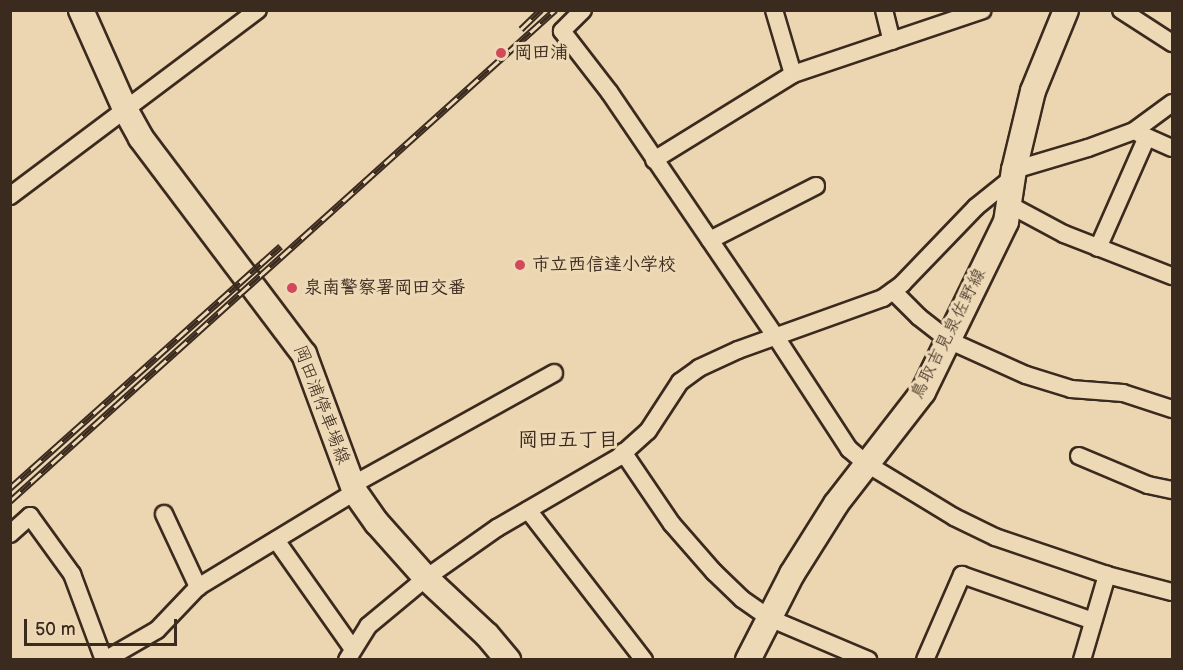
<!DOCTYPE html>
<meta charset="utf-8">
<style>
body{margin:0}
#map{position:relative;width:1183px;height:670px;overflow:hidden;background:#ecd5b1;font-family:"Balsamiq Sans","Klee One",sans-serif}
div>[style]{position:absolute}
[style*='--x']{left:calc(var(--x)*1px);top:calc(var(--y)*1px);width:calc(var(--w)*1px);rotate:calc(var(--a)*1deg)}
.roads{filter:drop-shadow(2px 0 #3b2a1e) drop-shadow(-2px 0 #3b2a1e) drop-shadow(0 2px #3b2a1e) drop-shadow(0 -2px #3b2a1e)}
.street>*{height:16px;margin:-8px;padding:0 8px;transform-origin:8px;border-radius:8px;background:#eed9b7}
.secondary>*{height:24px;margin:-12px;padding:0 12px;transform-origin:12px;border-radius:12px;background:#eed9b7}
.rail>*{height:7px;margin-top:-3.5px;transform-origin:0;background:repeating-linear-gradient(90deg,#eed9b7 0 14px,#3b2a1e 0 28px);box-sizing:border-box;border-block:2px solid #3b2a1e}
.dots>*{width:16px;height:16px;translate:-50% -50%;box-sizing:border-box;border:3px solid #eed9b7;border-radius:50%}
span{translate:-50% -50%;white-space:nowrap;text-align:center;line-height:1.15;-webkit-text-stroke:6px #eed9b7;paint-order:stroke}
.poi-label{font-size:18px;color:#3b2a1e;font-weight:700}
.left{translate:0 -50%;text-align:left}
.street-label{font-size:18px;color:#3b2a1e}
.neighbourhood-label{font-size:20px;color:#3b2a1e;font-weight:700}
.frame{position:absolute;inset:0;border:12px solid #3b2a1e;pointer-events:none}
.scale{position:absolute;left:24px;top:619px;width:153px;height:27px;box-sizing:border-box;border:3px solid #3b2a1e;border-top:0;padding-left:8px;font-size:18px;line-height:21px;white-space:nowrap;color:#3b2a1e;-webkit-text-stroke:4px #eed9b7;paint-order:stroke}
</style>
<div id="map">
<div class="roads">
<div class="street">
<div style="--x:583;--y:10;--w:30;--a:135"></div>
<div style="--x:562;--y:31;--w:78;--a:52.3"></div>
<div style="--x:610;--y:93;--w:295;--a:55.8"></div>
<div style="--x:776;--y:337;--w:134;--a:56.9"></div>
<div style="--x:849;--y:449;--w:23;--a:40"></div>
<div style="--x:867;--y:464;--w:102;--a:31.3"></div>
<div style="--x:954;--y:517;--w:46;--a:26"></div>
<div style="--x:995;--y:537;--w:118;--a:18.7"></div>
<div style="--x:1107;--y:575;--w:67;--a:14.7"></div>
<div style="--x:774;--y:10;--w:67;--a:73.5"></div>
<div style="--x:884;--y:10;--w:32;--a:76"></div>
<div style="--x:1121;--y:10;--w:61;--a:32.9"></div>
<div style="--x:1138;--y:133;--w:37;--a:24"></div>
<div style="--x:654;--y:160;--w:163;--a:-31.7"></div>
<div style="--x:793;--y:74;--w:200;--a:-18.6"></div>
<div style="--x:1014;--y:170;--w:77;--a:-16.6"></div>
<div style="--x:1088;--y:148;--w:49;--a:-20.3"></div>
<div style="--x:1134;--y:131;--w:47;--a:-36.4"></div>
<div style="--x:10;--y:196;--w:310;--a:-36.9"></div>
<div style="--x:1008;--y:204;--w:64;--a:28.2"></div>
<div style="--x:1064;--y:234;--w:116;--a:21.3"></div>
<div style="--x:710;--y:240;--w:119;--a:-27"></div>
<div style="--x:1098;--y:248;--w:121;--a:-66.2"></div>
<div style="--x:893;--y:291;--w:37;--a:45"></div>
<div style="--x:919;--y:317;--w:37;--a:38"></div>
<div style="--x:948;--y:340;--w:85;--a:24.2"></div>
<div style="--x:1026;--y:375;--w:47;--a:17.3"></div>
<div style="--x:1071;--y:389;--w:52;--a:4.4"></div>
<div style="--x:1123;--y:393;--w:52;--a:18.1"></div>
<div style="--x:623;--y:452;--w:87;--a:55.8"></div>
<div style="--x:672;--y:524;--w:64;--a:48.8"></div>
<div style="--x:714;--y:572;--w:39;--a:44"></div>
<div style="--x:742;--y:599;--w:33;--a:35"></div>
<div style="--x:769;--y:618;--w:108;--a:23"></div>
<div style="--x:1079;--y:456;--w:75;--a:22.8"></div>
<div style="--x:1148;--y:485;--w:25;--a:12"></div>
<div style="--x:352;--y:485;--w:231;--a:-29"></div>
<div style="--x:528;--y:510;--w:190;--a:52.3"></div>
<div style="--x:164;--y:514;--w:81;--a:65"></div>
<div style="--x:10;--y:534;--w:27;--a:-42"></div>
<div style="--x:30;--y:516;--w:72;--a:54.1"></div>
<div style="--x:72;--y:574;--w:92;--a:69.6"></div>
<div style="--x:276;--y:540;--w:133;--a:54.8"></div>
<div style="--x:105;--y:660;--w:60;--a:-30"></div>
<div style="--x:157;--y:630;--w:59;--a:-46.4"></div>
<div style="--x:198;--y:587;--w:184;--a:-31.2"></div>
<div style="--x:347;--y:660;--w:40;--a:-58"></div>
<div style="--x:368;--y:626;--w:75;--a:-39.6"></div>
<div style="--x:426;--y:578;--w:87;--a:-35.2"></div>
<div style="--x:497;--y:528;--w:141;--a:-30.2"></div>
<div style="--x:619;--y:457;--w:39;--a:-42"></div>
<div style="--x:648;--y:431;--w:59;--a:-56.9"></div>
<div style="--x:680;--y:382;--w:24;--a:-36"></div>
<div style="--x:699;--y:368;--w:43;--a:-24.8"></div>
<div style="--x:738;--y:350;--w:154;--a:-19.7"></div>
<div style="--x:883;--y:298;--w:24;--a:-36"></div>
<div style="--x:902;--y:284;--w:107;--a:-46.1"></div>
<div style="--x:976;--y:207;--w:46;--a:-38.9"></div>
<div style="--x:925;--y:660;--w:93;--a:-66.5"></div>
<div style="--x:962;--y:575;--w:139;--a:19.3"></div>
<div style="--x:1082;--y:660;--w:89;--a:-73.6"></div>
</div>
<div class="secondary">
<div style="--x:81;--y:10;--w:108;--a:66"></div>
<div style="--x:125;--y:109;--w:33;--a:61"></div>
<div style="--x:141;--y:138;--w:271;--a:53"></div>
<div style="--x:304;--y:354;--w:147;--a:69.7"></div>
<div style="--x:355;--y:492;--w:38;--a:55"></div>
<div style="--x:377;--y:523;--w:74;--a:48.3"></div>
<div style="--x:426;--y:578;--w:83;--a:43.1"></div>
<div style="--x:487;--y:635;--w:33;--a:50"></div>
<div style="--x:748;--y:660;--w:97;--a:-62.9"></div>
<div style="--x:792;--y:574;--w:83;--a:-57.8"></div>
<div style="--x:836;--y:504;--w:142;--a:-52.2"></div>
<div style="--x:923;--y:392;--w:189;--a:-64"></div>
<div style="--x:1006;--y:222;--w:53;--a:-81.3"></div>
<div style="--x:1014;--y:170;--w:81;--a:-76.5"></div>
<div style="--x:1033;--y:91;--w:87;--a:-67.8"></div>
</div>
</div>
<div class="rail">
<div style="--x:521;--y:29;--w:28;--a:-44"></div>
<div style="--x:10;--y:488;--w:363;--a:-41.8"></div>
<div style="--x:10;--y:501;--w:734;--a:-42.02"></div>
</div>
<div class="dots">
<div style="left:501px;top:53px;background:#d1495b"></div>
<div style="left:520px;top:265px;background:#d1495b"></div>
<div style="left:292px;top:288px;background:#d1495b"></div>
</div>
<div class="poi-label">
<span class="left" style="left:514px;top:53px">岡田浦</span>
<span class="left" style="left:532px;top:265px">市立西信達小学校</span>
<span class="left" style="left:304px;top:288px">泉南警察署岡田交番</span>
</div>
<div class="street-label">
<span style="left:949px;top:334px;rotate:-63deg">鳥取吉見泉佐野線</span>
<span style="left:321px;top:405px;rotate:69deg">岡田浦停車場線</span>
</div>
<div class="neighbourhood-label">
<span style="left:568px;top:440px">岡田五丁目</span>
</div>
<div class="frame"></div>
<div class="scale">50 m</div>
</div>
